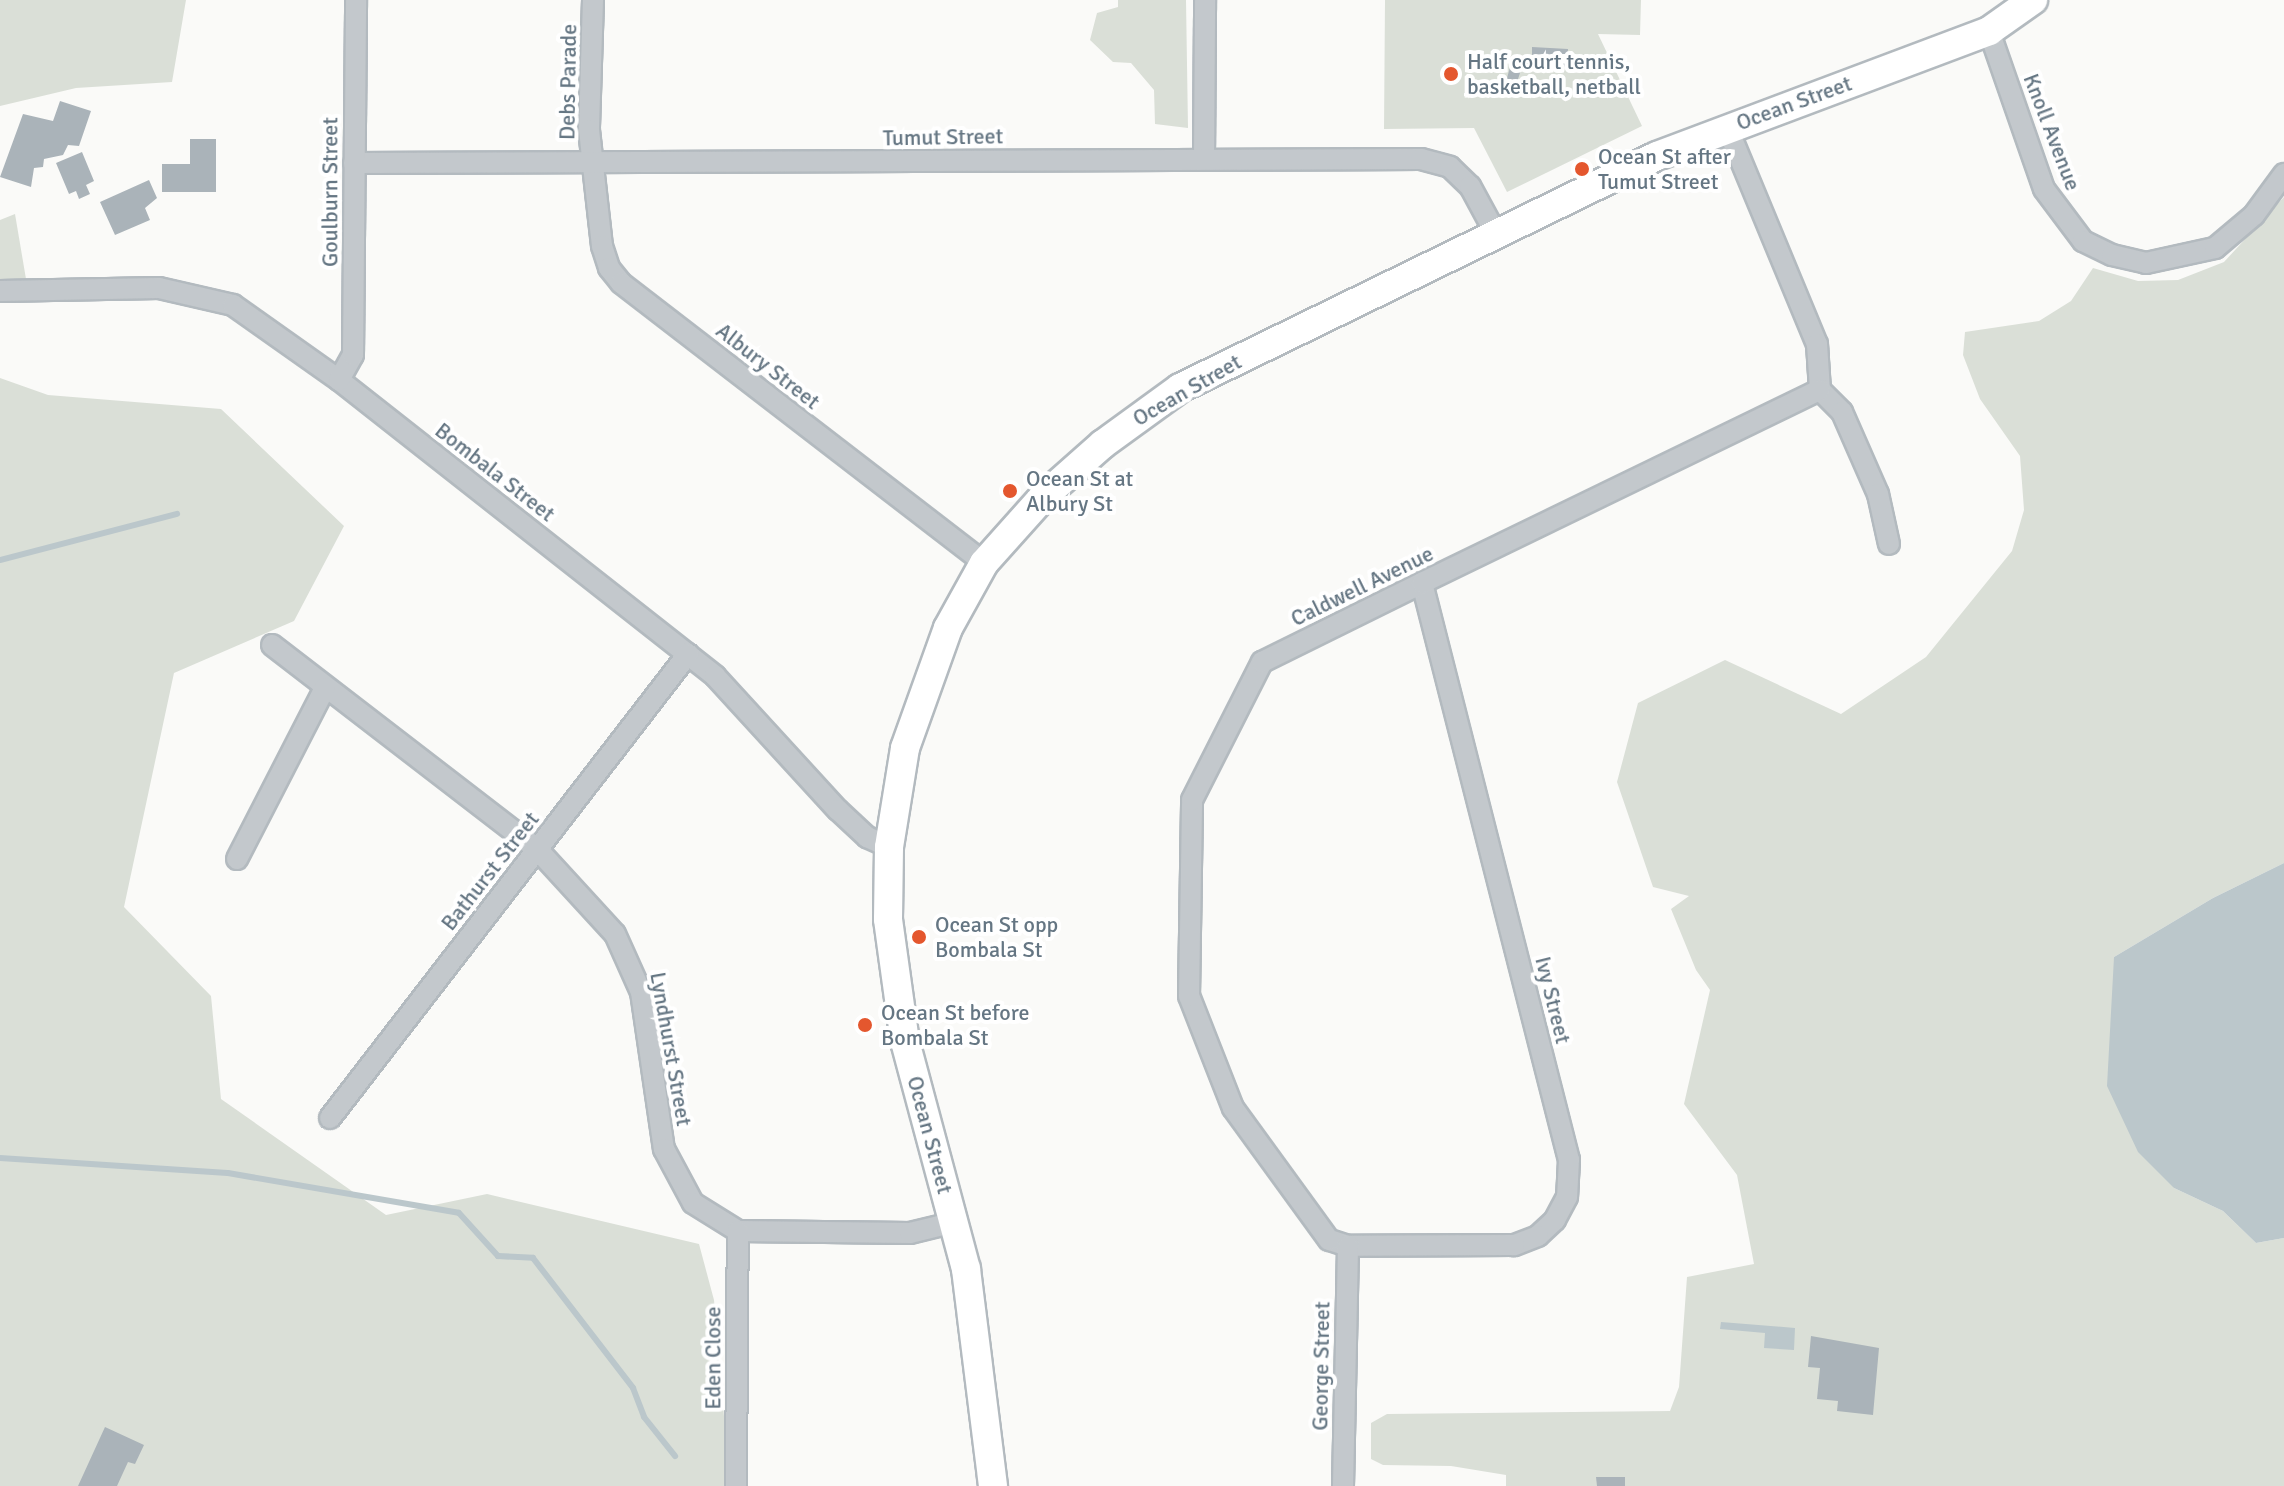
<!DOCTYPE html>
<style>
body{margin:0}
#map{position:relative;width:2284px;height:1486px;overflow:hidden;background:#fafaf8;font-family:Signika,sans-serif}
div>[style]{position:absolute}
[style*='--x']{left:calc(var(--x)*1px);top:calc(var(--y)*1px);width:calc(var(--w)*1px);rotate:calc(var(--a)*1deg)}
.green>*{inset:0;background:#dadfd7}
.water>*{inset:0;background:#bbc7cb}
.stream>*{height:6px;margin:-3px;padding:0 3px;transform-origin:3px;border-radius:3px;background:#bbc7cb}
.building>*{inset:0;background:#aab3b9}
.roads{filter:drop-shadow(2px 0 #b3babf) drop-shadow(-2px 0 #b3babf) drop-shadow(0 2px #b3babf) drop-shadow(0 -2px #b3babf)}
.street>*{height:20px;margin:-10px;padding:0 10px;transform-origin:10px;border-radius:10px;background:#c3c8cc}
.secondary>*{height:28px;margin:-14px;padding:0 14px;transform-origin:14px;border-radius:14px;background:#fff}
.dots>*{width:22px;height:22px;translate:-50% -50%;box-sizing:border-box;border:4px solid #fff;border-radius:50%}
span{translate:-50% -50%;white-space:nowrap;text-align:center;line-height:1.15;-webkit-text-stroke:8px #fff;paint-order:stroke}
.poi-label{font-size:22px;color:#657683}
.left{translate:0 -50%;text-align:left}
.street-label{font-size:22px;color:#657683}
</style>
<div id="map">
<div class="green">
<div style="clip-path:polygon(0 0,186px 0,172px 82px,76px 88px,0 106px)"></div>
<div style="clip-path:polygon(1118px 0,1186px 0,1188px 128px,1155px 124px,1154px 90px,1131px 63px,1113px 62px,1090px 40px,1097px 13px,1118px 7px)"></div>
<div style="clip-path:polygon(1385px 0,1641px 0,1640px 35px,1598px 34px,1642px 126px,1507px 192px,1474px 128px,1384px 129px)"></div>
<div style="clip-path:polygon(2284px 197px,2284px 863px,2213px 898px,2114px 957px,2174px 1188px,2223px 1211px,2256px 1243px,2284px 1238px,2284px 1486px,1506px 1486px,1506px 1475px,1451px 1466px,1383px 1465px,1371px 1459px,1371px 1423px,1387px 1414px,1670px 1411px,1679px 1387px,1687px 1277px,1754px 1264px,1737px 1175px,1684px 1104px,1710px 990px,1696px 970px,1671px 909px,1689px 896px,1653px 887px,1617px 782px,1638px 703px,1725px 660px,1841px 714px,1926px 657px,2012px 551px,2024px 510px,2020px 456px,1980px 399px,1963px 355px,1965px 332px,2039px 321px,2071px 301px,2093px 268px,2138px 281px,2178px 280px,2224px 262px)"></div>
<div style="clip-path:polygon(15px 214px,26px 279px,0 302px,0 220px)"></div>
<div style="clip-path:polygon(0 378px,48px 395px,221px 409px,344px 526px,294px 621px,174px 673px,124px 907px,211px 996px,221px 1099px,386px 1215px,487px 1194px,699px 1244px,714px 1300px,730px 1486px,0 1486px)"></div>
</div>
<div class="water">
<div style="clip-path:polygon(2284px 863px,2284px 1238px,2256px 1243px,2223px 1211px,2174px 1188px,2138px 1152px,2107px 1086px,2114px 957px,2213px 898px)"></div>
<div style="clip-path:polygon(1721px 1322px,1795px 1328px,1794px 1350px,1764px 1348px,1765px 1333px,1720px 1329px)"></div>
</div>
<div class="stream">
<div style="--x:0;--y:560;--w:183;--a:-14.6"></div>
<div style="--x:0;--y:1158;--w:228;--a:3.8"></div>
<div style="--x:228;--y:1173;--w:234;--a:9.8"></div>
<div style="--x:459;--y:1213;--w:58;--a:47.8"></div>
<div style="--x:498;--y:1256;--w:35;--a:3"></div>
<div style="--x:533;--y:1258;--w:164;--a:52.4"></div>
<div style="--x:633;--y:1388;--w:31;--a:69"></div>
<div style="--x:644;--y:1417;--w:50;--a:51.5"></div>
</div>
<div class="building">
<div style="clip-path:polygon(1532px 47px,1568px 49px,1567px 67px,1532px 66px)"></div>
<div style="clip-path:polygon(1511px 64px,1522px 67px,1515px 88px,1505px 85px)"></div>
<div style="clip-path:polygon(60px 101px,91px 111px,79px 146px,68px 145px,63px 155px,44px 159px,43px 167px,34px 168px,31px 187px,0 177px,23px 114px,53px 121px)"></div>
<div style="clip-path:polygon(190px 139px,216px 139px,216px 192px,162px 192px,162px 164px,190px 164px)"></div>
<div style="clip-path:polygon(82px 152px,94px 181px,86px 185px,90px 194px,79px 199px,76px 191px,69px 194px,56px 163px)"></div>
<div style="clip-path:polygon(149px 180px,157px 198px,145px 208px,150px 220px,115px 235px,100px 202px)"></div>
<div style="clip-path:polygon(1811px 1336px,1879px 1348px,1873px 1415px,1837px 1411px,1838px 1401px,1817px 1399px,1820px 1368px,1808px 1367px)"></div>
<div style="clip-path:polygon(105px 1427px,144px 1445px,135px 1464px,128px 1462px,117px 1486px,78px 1486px)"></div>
<div style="clip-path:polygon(1596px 1477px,1625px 1477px,1625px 1486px,1597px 1486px)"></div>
</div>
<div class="roads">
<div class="street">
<div style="--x:593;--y:0;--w:130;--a:91.8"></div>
<div style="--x:589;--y:130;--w:117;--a:83.6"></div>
<div style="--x:602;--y:246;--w:23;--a:72"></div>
<div style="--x:609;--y:268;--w:19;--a:51"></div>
<div style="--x:621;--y:283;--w:458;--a:37.6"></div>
<div style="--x:1989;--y:31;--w:167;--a:70.8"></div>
<div style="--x:2044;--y:189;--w:65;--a:53.1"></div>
<div style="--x:2083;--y:241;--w:32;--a:26"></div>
<div style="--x:2112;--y:255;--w:35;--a:13"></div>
<div style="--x:2146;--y:263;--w:71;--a:-12.3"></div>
<div style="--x:2215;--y:248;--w:51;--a:-40.2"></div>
<div style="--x:2254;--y:215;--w:51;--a:-53.8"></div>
<div style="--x:1727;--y:127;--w:235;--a:67.5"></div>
<div style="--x:1817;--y:344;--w:46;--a:86.3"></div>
<div style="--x:1204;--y:158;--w:158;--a:-89.6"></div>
<div style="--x:354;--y:163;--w:1067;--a:-0.21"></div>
<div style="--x:1421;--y:159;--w:30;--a:15"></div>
<div style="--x:1450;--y:167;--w:28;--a:44"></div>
<div style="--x:1470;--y:186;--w:55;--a:61.6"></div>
<div style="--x:0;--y:291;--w:159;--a:-1.1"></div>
<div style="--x:159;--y:288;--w:76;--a:12.9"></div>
<div style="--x:233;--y:305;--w:130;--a:35.3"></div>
<div style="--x:339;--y:380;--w:479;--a:38.2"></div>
<div style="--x:715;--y:676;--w:182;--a:47.5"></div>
<div style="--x:838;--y:810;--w:40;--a:43"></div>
<div style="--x:867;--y:837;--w:24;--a:24"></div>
<div style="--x:339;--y:380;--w:29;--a:-61"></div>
<div style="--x:353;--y:355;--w:355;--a:-89.5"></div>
<div style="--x:1820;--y:390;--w:31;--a:45"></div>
<div style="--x:1842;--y:412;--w:90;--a:66.3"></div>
<div style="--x:1878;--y:494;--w:51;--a:77.6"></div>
<div style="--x:1422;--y:583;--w:595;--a:75.71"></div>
<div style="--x:1569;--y:1160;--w:37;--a:93"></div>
<div style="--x:1567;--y:1197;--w:26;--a:118"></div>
<div style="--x:1555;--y:1220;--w:23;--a:137"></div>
<div style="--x:1538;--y:1236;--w:26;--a:159"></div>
<div style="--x:1514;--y:1245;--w:166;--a:179.7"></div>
<div style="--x:1348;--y:1246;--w:20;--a:-162"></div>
<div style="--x:1329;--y:1240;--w:163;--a:-126"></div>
<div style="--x:1233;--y:1108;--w:120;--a:-111.4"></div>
<div style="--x:1189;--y:996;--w:196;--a:-89.1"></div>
<div style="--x:1192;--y:800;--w:155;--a:-63.1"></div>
<div style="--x:1262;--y:662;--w:178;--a:-26.3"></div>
<div style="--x:1422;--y:583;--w:442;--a:-25.9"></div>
<div style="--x:272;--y:645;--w:334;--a:37.6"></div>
<div style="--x:537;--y:849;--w:115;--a:47.5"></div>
<div style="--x:615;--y:934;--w:64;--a:65.9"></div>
<div style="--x:641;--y:992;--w:159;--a:81.7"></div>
<div style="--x:664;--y:1149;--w:61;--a:61.8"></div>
<div style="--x:693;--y:1203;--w:53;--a:31.9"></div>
<div style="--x:738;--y:1231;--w:172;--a:0.7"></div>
<div style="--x:910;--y:1233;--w:46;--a:-13.7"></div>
<div style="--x:237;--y:859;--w:192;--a:-62.8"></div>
<div style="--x:330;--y:1118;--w:586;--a:-52.35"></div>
<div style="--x:736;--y:1486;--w:255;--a:-89.6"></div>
<div style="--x:1343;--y:1486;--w:240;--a:-88.8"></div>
</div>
<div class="secondary">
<div style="--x:993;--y:1486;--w:219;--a:-97.1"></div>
<div style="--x:966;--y:1269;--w:235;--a:-105"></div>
<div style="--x:905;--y:1042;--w:124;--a:-97.9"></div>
<div style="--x:888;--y:919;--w:72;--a:-89.2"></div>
<div style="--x:889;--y:847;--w:100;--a:-80.8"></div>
<div style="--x:905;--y:748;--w:127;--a:-70.3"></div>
<div style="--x:948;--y:628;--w:74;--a:-61"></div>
<div style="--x:984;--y:563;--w:89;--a:-48.2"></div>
<div style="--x:1043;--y:497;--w:80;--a:-41.5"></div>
<div style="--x:1103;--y:444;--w:95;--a:-36"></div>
<div style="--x:1180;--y:388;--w:530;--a:-25.94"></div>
<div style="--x:1657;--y:156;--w:355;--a:-20.6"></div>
<div style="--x:1989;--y:31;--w:54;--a:-35.2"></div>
</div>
</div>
<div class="dots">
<div style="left:1451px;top:74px;background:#e4572e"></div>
<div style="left:1582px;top:169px;background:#e4572e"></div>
<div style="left:1010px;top:491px;background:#e4572e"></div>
<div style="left:919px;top:937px;background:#e4572e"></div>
<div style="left:865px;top:1025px;background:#e4572e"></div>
</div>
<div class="poi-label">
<span class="left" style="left:1467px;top:74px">Half court tennis,<br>basketball, netball</span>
<span class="left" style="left:1598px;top:169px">Ocean St after<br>Tumut Street</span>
<span class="left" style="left:1026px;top:491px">Ocean St at<br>Albury St</span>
<span class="left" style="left:935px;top:937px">Ocean St opp<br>Bombala St</span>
<span class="left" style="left:881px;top:1025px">Ocean St before<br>Bombala St</span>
</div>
<div class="street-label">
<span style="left:568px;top:82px;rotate:-89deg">Debs Parade</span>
<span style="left:1794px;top:103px;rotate:-20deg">Ocean Street</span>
<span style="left:2052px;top:132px;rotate:69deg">Knoll Avenue</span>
<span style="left:943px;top:137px;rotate:-1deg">Tumut Street</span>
<span style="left:330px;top:192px;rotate:-90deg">Goulburn Street</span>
<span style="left:768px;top:366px;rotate:38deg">Albury Street</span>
<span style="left:1187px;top:390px;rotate:-30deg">Ocean Street</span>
<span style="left:495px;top:472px;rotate:38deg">Bombala Street</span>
<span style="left:1362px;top:586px;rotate:-26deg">Caldwell Avenue</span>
<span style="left:490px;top:871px;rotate:-52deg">Bathurst Street</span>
<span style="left:1553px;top:1000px;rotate:76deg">Ivy Street</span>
<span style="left:671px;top:1049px;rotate:80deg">Lyndhurst Street</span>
<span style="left:930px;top:1135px;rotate:75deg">Ocean Street</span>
<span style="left:713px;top:1358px;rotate:-90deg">Eden Close</span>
<span style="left:1321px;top:1366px;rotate:-89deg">George Street</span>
</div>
</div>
